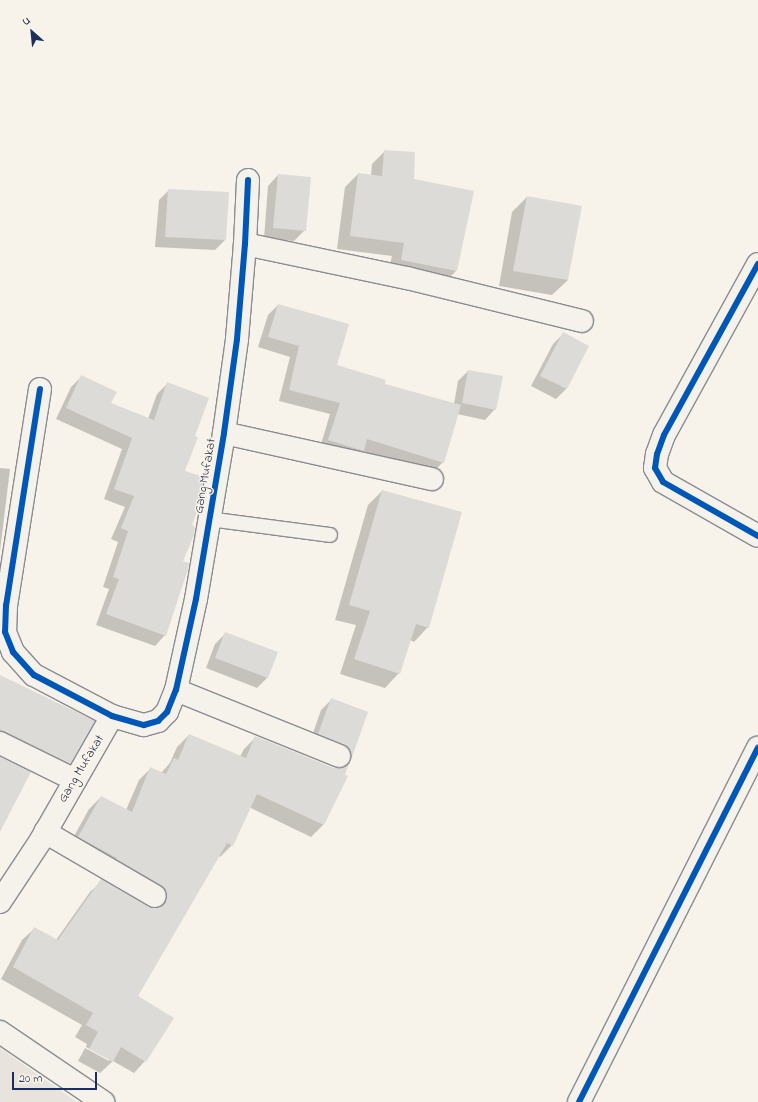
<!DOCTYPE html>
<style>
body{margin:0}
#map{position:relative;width:758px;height:1102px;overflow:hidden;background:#f7f3ea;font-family:"Indie Flower",sans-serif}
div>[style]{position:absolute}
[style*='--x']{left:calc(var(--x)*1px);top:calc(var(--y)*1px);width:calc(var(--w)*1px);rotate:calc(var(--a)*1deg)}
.built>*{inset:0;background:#e8e4dd}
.shadow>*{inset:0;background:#0003}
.building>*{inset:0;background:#dddbd7}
.roads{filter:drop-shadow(1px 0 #8a8c91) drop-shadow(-1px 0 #8a8c91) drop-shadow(0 1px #8a8c91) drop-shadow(0 -1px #8a8c91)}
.service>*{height:14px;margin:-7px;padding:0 7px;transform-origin:7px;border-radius:7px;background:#f5f2ec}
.minor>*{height:22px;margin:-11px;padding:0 11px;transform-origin:11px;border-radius:11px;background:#f5f2ec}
.tertiary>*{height:22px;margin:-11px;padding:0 11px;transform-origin:11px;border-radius:11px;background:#f5f2ec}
.cycleway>*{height:6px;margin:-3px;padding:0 3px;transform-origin:3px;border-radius:3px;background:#0057b8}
span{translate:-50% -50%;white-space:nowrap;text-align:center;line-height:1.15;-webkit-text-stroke:3px #fcf5e5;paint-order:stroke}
.street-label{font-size:13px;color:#1b2f5e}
.north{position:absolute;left:12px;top:12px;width:40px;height:40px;-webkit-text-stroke:3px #fcf5e5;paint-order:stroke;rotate:333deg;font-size:11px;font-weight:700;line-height:16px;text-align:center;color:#1b2f5e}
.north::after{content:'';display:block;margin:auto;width:14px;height:18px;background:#1b2f5e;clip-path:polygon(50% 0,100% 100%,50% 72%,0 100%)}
.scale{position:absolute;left:12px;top:1072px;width:85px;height:18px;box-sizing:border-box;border:2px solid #1b2f5e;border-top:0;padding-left:5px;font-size:12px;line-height:14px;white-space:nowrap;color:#1b2f5e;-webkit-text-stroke:3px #fcf5e5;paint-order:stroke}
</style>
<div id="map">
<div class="built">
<div style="clip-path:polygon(0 1048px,77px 1102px,0 1102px)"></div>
</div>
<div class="shadow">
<div style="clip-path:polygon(385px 151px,412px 179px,456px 271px,443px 284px,388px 273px,392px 256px,337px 249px,345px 187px,358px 174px,371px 176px,372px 164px)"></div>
<div style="clip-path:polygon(278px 175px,305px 230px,294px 241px,264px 238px,268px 186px)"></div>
<div style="clip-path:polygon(169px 190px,225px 240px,215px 250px,155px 247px,159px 200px)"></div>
<div style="clip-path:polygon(527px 197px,568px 280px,552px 295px,499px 286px,512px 212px)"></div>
<div style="clip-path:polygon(278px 305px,336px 365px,383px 384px,454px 404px,458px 381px,468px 371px,495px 409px,485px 420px,457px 414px,443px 462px,433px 472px,362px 451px,352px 461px,319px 451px,330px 414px,279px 401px,290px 357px,258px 347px,268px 315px)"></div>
<div style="clip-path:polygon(563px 334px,588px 347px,566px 389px,556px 399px,531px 386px,553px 344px)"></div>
<div style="clip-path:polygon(81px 377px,110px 404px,148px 419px,157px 394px,167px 384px,194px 436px,184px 471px,191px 526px,165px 635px,155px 646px,96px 625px,109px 589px,103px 587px,118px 542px,111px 539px,125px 507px,104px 499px,122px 449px,56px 419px,71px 387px)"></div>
<div style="clip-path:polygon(0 468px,10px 469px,0 551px)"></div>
<div style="clip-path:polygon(382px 491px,428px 627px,414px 642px,410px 640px,399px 673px,385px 688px,340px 674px,356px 625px,335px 620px,368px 505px)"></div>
<div style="clip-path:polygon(226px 633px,277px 653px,267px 678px,257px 688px,206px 668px,215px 644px)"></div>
<div style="clip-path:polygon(0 676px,69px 763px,57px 776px,0 748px)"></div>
<div style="clip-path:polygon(332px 699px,367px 712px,350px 760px,341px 768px,341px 765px,309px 745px,321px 710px)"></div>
<div style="clip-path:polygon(189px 735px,240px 757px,244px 749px,256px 737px,334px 769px,340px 769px,348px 765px,344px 775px,347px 776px,323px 825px,311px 837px,249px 807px,232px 845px,220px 857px,219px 856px,137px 997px,145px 1061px,134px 1073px,113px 1061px,100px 1073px,78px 1061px,85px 1048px,109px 1061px,109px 1059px,86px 1047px,87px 1044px,75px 1037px,82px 1025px,1px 979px,22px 940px,34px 929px,56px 940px,90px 892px,102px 881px,149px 908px,156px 908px,154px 901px,67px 849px,89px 809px,101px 797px,126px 810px,139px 780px,151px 768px,161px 773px,170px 763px,177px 747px)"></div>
</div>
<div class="building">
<div style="clip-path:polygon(384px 150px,415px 152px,414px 179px,474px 191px,457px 271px,401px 260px,404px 243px,350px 236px,358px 173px,382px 176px)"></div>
<div style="clip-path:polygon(278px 174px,311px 177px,306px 231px,273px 228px)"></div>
<div style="clip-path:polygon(168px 189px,229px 192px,226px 240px,165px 237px)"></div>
<div style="clip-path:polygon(527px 196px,582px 206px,568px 280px,513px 271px)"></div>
<div style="clip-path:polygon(278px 304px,349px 324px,337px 365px,386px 380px,385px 384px,461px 405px,444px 463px,367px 439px,364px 451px,328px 440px,340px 403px,289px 390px,299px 346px,268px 337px)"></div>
<div style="clip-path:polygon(563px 332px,589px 346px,567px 389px,540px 376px)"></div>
<div style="clip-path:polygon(468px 370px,503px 376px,496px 410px,462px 403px)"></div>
<div style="clip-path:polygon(81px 375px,117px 392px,111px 403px,154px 420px,167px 382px,209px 398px,195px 436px,198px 437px,185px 471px,204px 477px,199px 507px,192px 525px,195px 527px,194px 535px,183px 561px,189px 563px,188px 569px,166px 636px,106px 614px,119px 579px,113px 577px,128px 531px,121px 528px,134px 496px,114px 489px,132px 438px,66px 408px)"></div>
<div style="clip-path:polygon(382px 490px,462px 512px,429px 628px,416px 624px,400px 674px,354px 659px,370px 611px,349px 605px)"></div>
<div style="clip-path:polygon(225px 632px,278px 652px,268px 678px,215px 658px)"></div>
<div style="clip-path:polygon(0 675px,95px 721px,70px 764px,0 729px)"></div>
<div style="clip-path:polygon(331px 698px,368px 712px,351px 760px,351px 754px,349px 748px,318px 734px)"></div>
<div style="clip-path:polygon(189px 734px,246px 758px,255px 736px,334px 768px,341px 768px,347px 766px,350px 761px,345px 775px,348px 776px,324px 825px,257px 794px,233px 846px,227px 843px,138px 996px,174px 1018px,146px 1062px,121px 1047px,113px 1062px,89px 1049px,98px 1032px,86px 1025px,93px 1013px,13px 967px,34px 927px,58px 940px,101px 879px,149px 907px,155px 908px,162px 907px,166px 903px,167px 896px,166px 889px,161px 885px,116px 859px,117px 858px,78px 837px,101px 796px,132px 812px,150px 767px,166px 774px,174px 758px,178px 760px)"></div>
<div style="clip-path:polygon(0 757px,31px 772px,0 832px)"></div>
</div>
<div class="roads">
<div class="service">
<div style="--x:209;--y:519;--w:122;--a:7.5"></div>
</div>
<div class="minor">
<div style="--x:245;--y:244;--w:166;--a:11.9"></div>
<div style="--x:407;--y:278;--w:180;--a:13.8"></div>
<div style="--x:758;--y:264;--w:195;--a:118.8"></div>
<div style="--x:664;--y:435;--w:20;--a:110"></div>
<div style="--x:657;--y:454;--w:14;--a:98"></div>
<div style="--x:655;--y:468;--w:16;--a:60"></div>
<div style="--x:663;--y:482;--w:109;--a:29.6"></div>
<div style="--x:40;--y:389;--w:219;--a:98.9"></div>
<div style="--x:6;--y:605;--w:27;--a:92"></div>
<div style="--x:5;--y:632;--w:22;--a:68"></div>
<div style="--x:13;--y:652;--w:31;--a:48"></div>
<div style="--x:34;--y:675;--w:88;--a:27.7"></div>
<div style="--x:112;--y:716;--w:33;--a:16"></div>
<div style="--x:144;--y:725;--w:15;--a:-16"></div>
<div style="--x:158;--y:721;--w:13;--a:-45"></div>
<div style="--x:167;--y:712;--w:24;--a:-68"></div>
<div style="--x:176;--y:690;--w:93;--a:-77.6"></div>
<div style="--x:196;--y:599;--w:168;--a:-80.4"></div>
<div style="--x:224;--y:433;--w:95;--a:-82.1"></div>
<div style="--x:237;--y:339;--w:95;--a:-85.2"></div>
<div style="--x:245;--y:244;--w:64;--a:-87.3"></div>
<div style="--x:224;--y:433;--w:213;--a:12.5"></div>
<div style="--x:176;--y:690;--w:176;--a:22"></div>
<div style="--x:0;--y:743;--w:84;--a:26.3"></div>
<div style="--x:45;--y:832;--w:127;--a:30.2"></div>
<div style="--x:0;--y:902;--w:74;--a:-56.5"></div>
<div style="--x:41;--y:840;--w:143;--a:-60.2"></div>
<div style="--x:579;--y:1102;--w:397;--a:-63.2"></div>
</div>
<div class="tertiary">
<div style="--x:0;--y:1032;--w:125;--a:34.2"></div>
</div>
</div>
<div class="cycleway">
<div style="--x:758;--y:264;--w:195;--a:118.8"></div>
<div style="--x:664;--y:435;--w:20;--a:110"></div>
<div style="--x:657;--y:454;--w:14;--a:98"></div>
<div style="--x:655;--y:468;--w:16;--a:60"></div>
<div style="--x:663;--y:482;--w:109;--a:29.6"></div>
<div style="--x:40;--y:389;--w:219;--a:98.9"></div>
<div style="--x:6;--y:605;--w:27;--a:92"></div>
<div style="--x:5;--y:632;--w:22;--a:68"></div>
<div style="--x:13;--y:652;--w:31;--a:48"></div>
<div style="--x:34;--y:675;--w:88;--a:27.7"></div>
<div style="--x:112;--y:716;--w:33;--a:16"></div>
<div style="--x:144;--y:725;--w:15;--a:-16"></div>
<div style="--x:158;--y:721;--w:13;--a:-45"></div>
<div style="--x:167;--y:712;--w:24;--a:-68"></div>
<div style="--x:176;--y:690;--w:93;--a:-77.6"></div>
<div style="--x:196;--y:599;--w:168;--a:-80.4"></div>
<div style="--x:224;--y:433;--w:95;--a:-82.1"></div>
<div style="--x:237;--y:339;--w:95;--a:-85.2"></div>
<div style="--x:245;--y:244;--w:64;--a:-87.3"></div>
<div style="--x:579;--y:1102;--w:397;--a:-63.2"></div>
</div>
<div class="street-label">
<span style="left:206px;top:476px;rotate:-80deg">Gang Mufakat</span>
<span style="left:82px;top:769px;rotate:-59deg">Gang Mufakat</span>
</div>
<div class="north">U</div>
<div class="scale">20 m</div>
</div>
